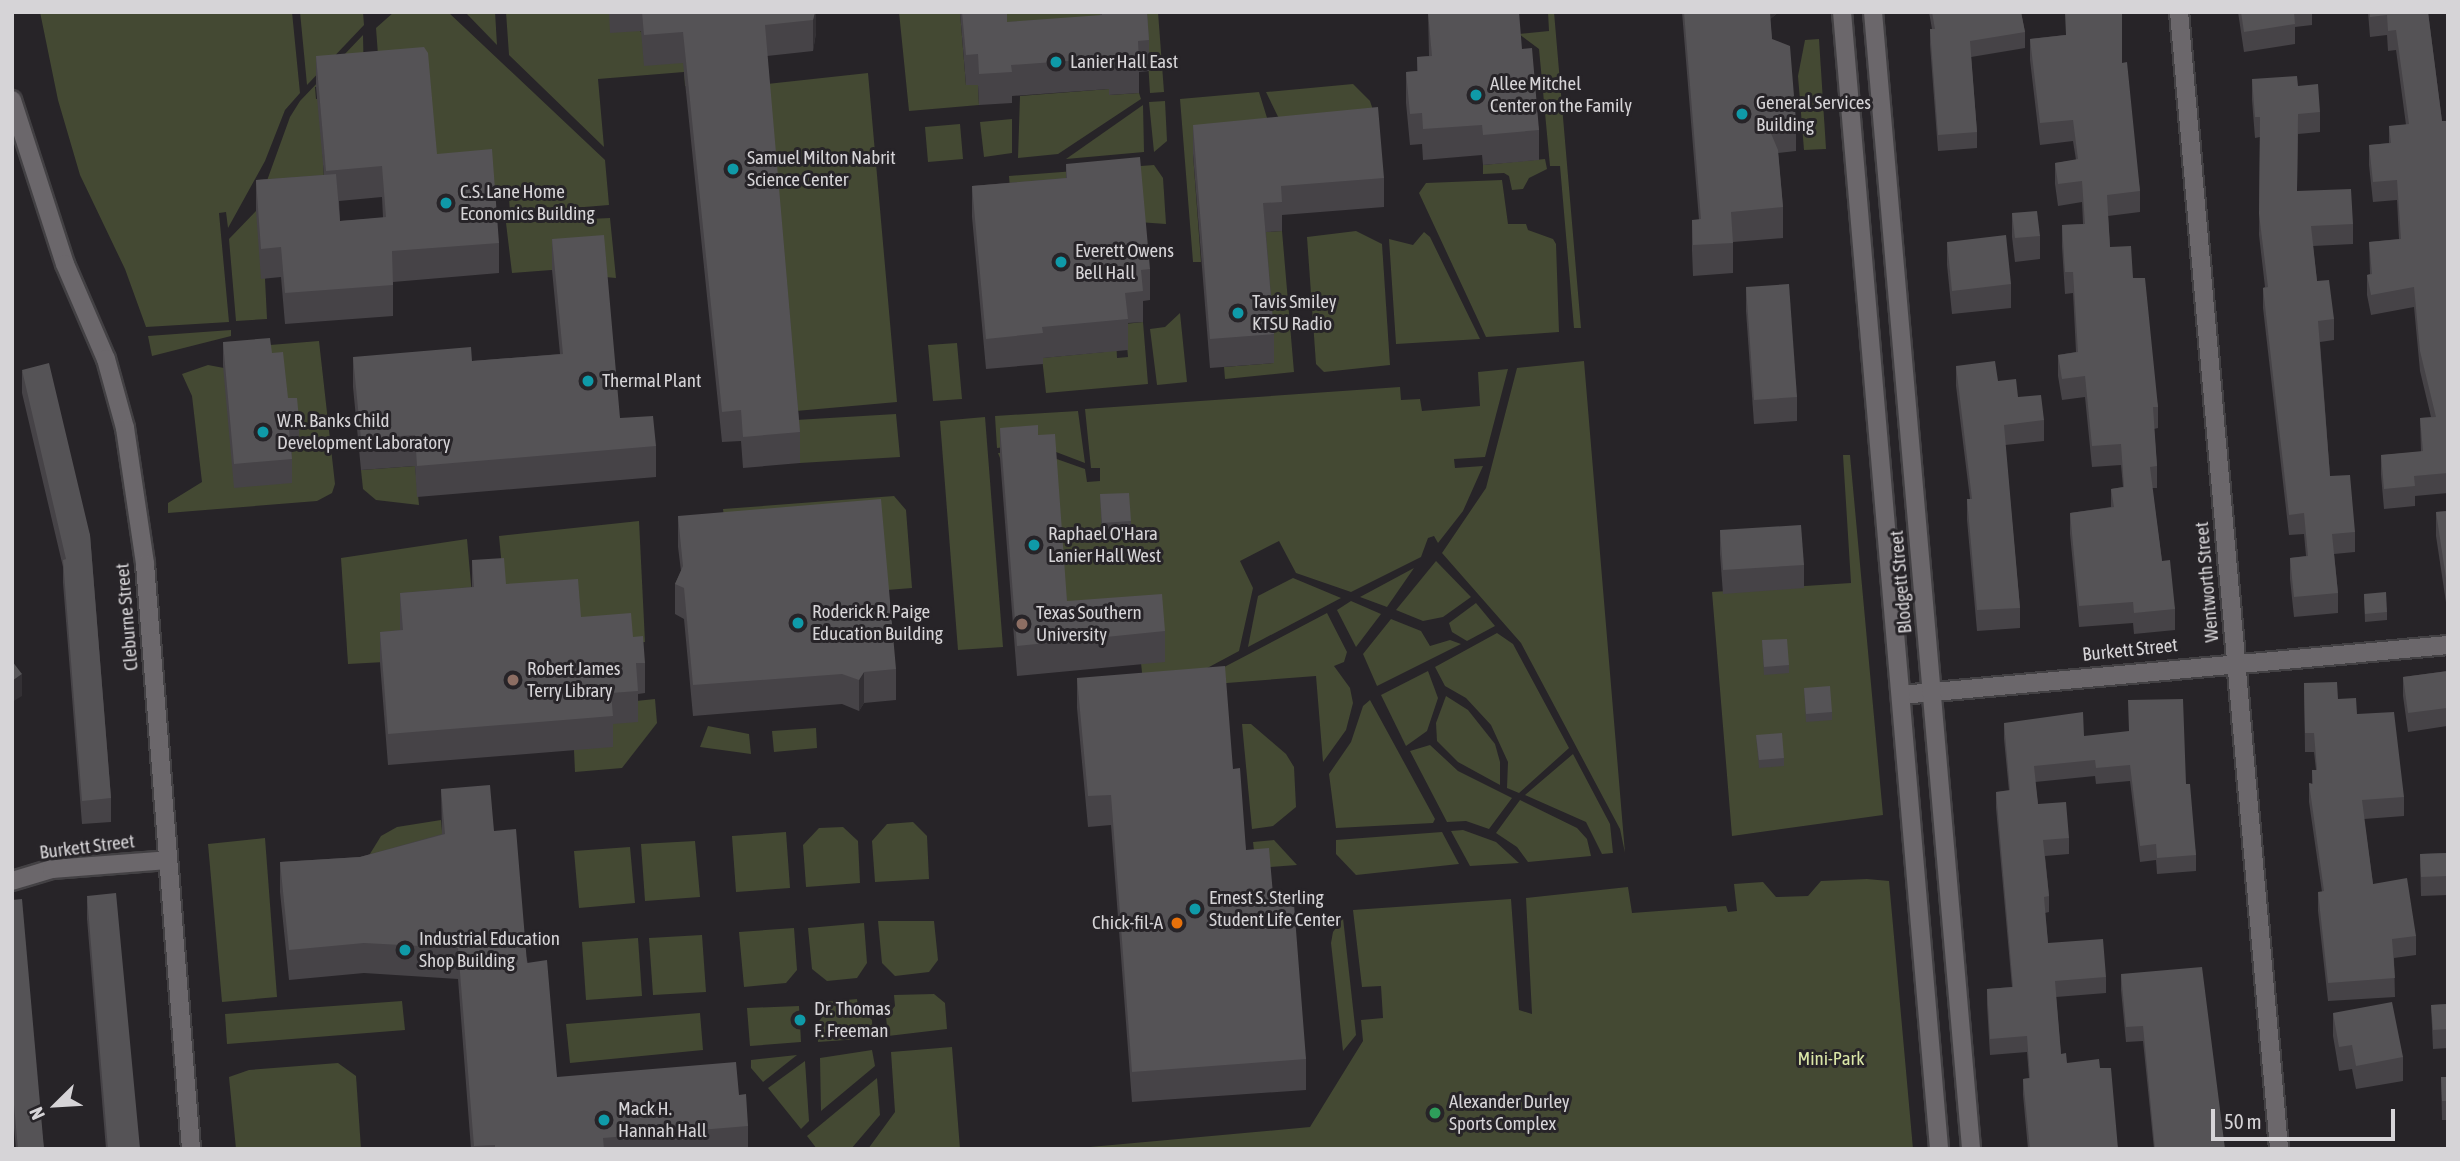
<!DOCTYPE html>
<style>
body{margin:0}
#map{position:relative;width:2460px;height:1161px;overflow:hidden;background:#272428;font-family:"Asap Condensed",sans-serif}
div>[style]{position:absolute}
[style*='--x']{left:calc(var(--x)*1px);top:calc(var(--y)*1px);width:calc(var(--w)*1px);rotate:calc(var(--a)*1deg)}
.green>*{inset:0;background:#444933}
.roads{filter:drop-shadow(2px 0 #434144) drop-shadow(-2px 0 #434144) drop-shadow(0 2px #434144) drop-shadow(0 -2px #434144)}
.minor>*{height:18px;margin:-9px;padding:0 9px;transform-origin:9px;border-radius:9px;background:#6b676b}
.secondary>*{height:18px;margin:-9px;padding:0 9px;transform-origin:9px;border-radius:9px;background:#6b676b}
.wall>*{inset:0;background:#464347}
.shaded-wall>*{inset:0;background:#333034}
.building>*{inset:0;background:#555356}
.dots>*{width:19px;height:19px;translate:-50% -50%;box-sizing:border-box;border:4px solid #272428;border-radius:50%}
span{translate:-50% -50%;white-space:nowrap;text-align:center;line-height:1.15;-webkit-text-stroke:6px #272428;paint-order:stroke}
.poi-label{font-size:19px;color:#d6d4d7}
.left{translate:0 -50%;text-align:left}
.right{translate:-100% -50%;text-align:right}
.street-label{font-size:19px;color:#d6d4d7}
.park-label{font-size:19px;color:#dae6a7}
.frame{position:absolute;inset:0;border:14px solid #d6d4d7;pointer-events:none}
.north{position:absolute;left:21px;top:1070px;width:70px;height:70px;-webkit-text-stroke:5px #272428;paint-order:stroke;rotate:246deg;font-size:19px;font-weight:700;line-height:28px;text-align:center;color:#d6d4d7}
.north::after{content:'';display:block;margin:auto;width:24px;height:32px;background:#d6d4d7;clip-path:polygon(50% 0,100% 100%,50% 72%,0 100%)}
.scale{position:absolute;left:2211px;top:1109px;width:184px;height:32px;box-sizing:border-box;border:4px solid #d6d4d7;border-top:0;padding-left:9px;font-size:21px;line-height:24px;white-space:nowrap;color:#d6d4d7;-webkit-text-stroke:5px #272428;paint-order:stroke}
</style>
<div id="map">
<div class="green">
<div style="clip-path:polygon(40px 12px,292px 12px,300px 93px,285px 110px,265px 161px,228px 228px,226px 212px,219px 213px,229px 322px,146px 327px,125px 269px,80px 175px,58px 100px)"></div>
<div style="clip-path:polygon(300px 12px,363px 12px,364px 25px,307px 85px)"></div>
<div style="clip-path:polygon(394px 12px,448px 12px,605px 160px,609px 205px,510px 213px,509px 198px,415px 186px,380px 82px,376px 28px)"></div>
<div style="clip-path:polygon(465px 12px,495px 12px,497px 45px)"></div>
<div style="clip-path:polygon(506px 12px,609px 12px,690px 62px,692px 86px,685px 86px,684px 72px,598px 79px,604px 147px,509px 55px)"></div>
<div style="clip-path:polygon(899px 12px,960px 12px,966px 85px,978px 85px,979px 105px,909px 111px)"></div>
<div style="clip-path:polygon(1004px 12px,1100px 12px,1102px 46px,1007px 53px)"></div>
<div style="clip-path:polygon(1145px 12px,1158px 12px,1164px 92px,1150px 93px)"></div>
<div style="clip-path:polygon(1548px 12px,1554px 12px,1581px 328px,1574px 328px,1560px 166px,1550px 166px,1539px 49px,1519px 34px,1549px 31px)"></div>
<div style="clip-path:polygon(363px 35px,364px 83px,315px 87px,316px 99px,320px 99px,324px 179px,265px 279px,267px 319px,236px 321px,229px 239px,256px 211px,290px 117px,300px 101px)"></div>
<div style="clip-path:polygon(1819px 39px,1826px 149px,1804px 150px,1798px 76px,1805px 40px)"></div>
<div style="clip-path:polygon(868px 73px,897px 402px,796px 411px,767px 84px)"></div>
<div style="clip-path:polygon(1353px 84px,1370px 101px,1375px 116px,1301px 164px,1266px 92px)"></div>
<div style="clip-path:polygon(1109px 89px,1110px 95px,1139px 93px,1141px 99px,1058px 154px,1018px 158px,1020px 96px)"></div>
<div style="clip-path:polygon(1259px 92px,1276px 147px,1193px 154px,1201px 262px,1193px 262px,1180px 99px)"></div>
<div style="clip-path:polygon(1165px 101px,1167px 141px,1154px 152px,1149px 102px)"></div>
<div style="clip-path:polygon(1143px 105px,1144px 152px,1066px 159px)"></div>
<div style="clip-path:polygon(1012px 119px,1012px 153px,984px 157px,980px 122px)"></div>
<div style="clip-path:polygon(960px 124px,963px 159px,928px 162px,925px 127px)"></div>
<div style="clip-path:polygon(1545px 159px,1547px 169px,1529px 178px,1523px 189px,1512px 190px,1509px 176px,1504px 173px,1483px 174px,1483px 165px)"></div>
<div style="clip-path:polygon(1154px 165px,1163px 178px,1166px 224px,1012px 213px,1009px 176px)"></div>
<div style="clip-path:polygon(1502px 180px,1508px 224px,1526px 224px,1528px 230px,1553px 239px,1556px 244px,1559px 332px,1486px 337px,1419px 193px,1426px 183px)"></div>
<div style="clip-path:polygon(610px 218px,616px 278px,605px 277px,604px 266px,512px 273px,506px 223px)"></div>
<div style="clip-path:polygon(1282px 231px,1294px 372px,1225px 379px,1224px 367px,1274px 363px,1263px 232px)"></div>
<div style="clip-path:polygon(1356px 231px,1382px 244px,1390px 365px,1324px 372px,1316px 364px,1307px 237px)"></div>
<div style="clip-path:polygon(1424px 232px,1430px 237px,1480px 339px,1396px 344px,1389px 239px,1413px 245px)"></div>
<div style="clip-path:polygon(1180px 313px,1187px 382px,1157px 385px,1150px 329px,1165px 327px)"></div>
<div style="clip-path:polygon(1143px 322px,1148px 384px,1046px 393px,1042px 358px,1104px 352px,1116px 337px,1117px 358px,1128px 357px,1125px 324px)"></div>
<div style="clip-path:polygon(231px 330px,231px 336px,152px 356px,148px 336px)"></div>
<div style="clip-path:polygon(319px 341px,335px 484px,332px 493px,317px 501px,168px 513px,168px 503px,202px 482px,192px 396px,182px 374px,208px 365px,272px 377px,270px 345px)"></div>
<div style="clip-path:polygon(957px 343px,962px 399px,933px 401px,928px 345px)"></div>
<div style="clip-path:polygon(1584px 361px,1625px 853px,1620px 829px,1521px 643px,1442px 553px,1486px 488px,1517px 368px)"></div>
<div style="clip-path:polygon(1508px 369px,1485px 457px,1454px 459px,1455px 468px,1483px 466px,1463px 511px,1438px 543px,1434px 536px,1428px 538px,1421px 557px,1351px 592px,1296px 573px,1279px 541px,1240px 561px,1253px 588px,1239px 651px,1168px 689px,1144px 691px,1141px 663px,1067px 632px,1037px 455px,1000px 458px,998px 453px,1034px 451px,1085px 469px,1087px 482px,1100px 481px,1100px 468px,1091px 468px,1085px 409px,1400px 387px,1401px 400px,1420px 399px,1422px 411px,1480px 406px,1478px 372px)"></div>
<div style="clip-path:polygon(1078px 411px,1085px 463px,1035px 444px,997px 448px,995px 416px)"></div>
<div style="clip-path:polygon(896px 414px,900px 457px,800px 463px,796px 420px)"></div>
<div style="clip-path:polygon(985px 417px,1003px 647px,958px 650px,940px 421px)"></div>
<div style="clip-path:polygon(1843px 455px,1850px 455px,1883px 815px,1732px 836px,1712px 592px,1851px 583px)"></div>
<div style="clip-path:polygon(415px 466px,419px 505px,376px 500px,363px 489px,361px 470px)"></div>
<div style="clip-path:polygon(894px 496px,906px 510px,912px 588px,887px 590px,727px 543px,723px 509px)"></div>
<div style="clip-path:polygon(639px 521px,645px 642px,581px 648px,504px 589px,499px 536px)"></div>
<div style="clip-path:polygon(467px 539px,474px 618px,403px 661px,348px 664px,341px 558px)"></div>
<div style="clip-path:polygon(1436px 561px,1471px 597px,1443px 617px,1423px 621px,1396px 610px)"></div>
<div style="clip-path:polygon(1414px 568px,1387px 607px,1360px 597px)"></div>
<div style="clip-path:polygon(1293px 578px,1341px 598px,1248px 647px,1258px 596px)"></div>
<div style="clip-path:polygon(1351px 601px,1381px 614px,1356px 647px,1337px 610px)"></div>
<div style="clip-path:polygon(1476px 603px,1495px 626px,1467px 641px,1452px 632px,1449px 623px)"></div>
<div style="clip-path:polygon(1327px 613px,1347px 652px,1344px 662px,1334px 666px,1350px 688px,1353px 703px,1346px 730px,1323px 762px,1316px 676px,1188px 686px)"></div>
<div style="clip-path:polygon(1391px 619px,1421px 631px,1430px 646px,1450px 640px,1461px 644px,1377px 686px,1363px 654px)"></div>
<div style="clip-path:polygon(1497px 633px,1513px 644px,1569px 748px,1519px 793px,1507px 788px,1508px 762px,1491px 725px,1466px 698px,1445px 686px,1435px 667px)"></div>
<div style="clip-path:polygon(1428px 671px,1438px 698px,1427px 731px,1406px 746px,1381px 695px)"></div>
<div style="clip-path:polygon(1446px 696px,1468px 710px,1495px 744px,1500px 762px,1500px 785px,1458px 762px,1437px 741px,1436px 723px)"></div>
<div style="clip-path:polygon(655px 699px,657px 723px,622px 768px,575px 772px,574px 750px,636px 701px)"></div>
<div style="clip-path:polygon(1370px 700px,1435px 819px,1433px 823px,1336px 828px,1329px 774px,1351px 742px,1363px 706px)"></div>
<div style="clip-path:polygon(1242px 724px,1251px 724px,1286px 754px,1294px 767px,1296px 807px,1273px 826px,1252px 829px)"></div>
<div style="clip-path:polygon(708px 726px,749px 734px,751px 754px,700px 747px)"></div>
<div style="clip-path:polygon(816px 728px,817px 748px,774px 752px,772px 731px)"></div>
<div style="clip-path:polygon(1430px 745px,1458px 771px,1512px 798px,1489px 829px,1466px 821px,1447px 822px,1410px 751px)"></div>
<div style="clip-path:polygon(1573px 754px,1610px 824px,1613px 853px,1602px 854px,1586px 822px,1525px 795px)"></div>
<div style="clip-path:polygon(1520px 800px,1577px 828px,1587px 839px,1591px 856px,1528px 862px,1517px 847px,1496px 833px)"></div>
<div style="clip-path:polygon(441px 820px,445px 864px,349px 888px,381px 836px,397px 827px)"></div>
<div style="clip-path:polygon(913px 822px,927px 836px,929px 879px,875px 882px,872px 841px,887px 824px)"></div>
<div style="clip-path:polygon(843px 827px,858px 841px,860px 883px,806px 887px,803px 845px,819px 828px)"></div>
<div style="clip-path:polygon(1463px 830px,1496px 842px,1519px 863px,1470px 866px,1451px 831px)"></div>
<div style="clip-path:polygon(786px 832px,790px 888px,736px 892px,732px 836px)"></div>
<div style="clip-path:polygon(1442px 832px,1459px 864px,1356px 875px,1336px 854px,1336px 840px)"></div>
<div style="clip-path:polygon(265px 838px,277px 997px,222px 1002px,208px 844px)"></div>
<div style="clip-path:polygon(1274px 840px,1297px 865px,1256px 868px,1253px 842px)"></div>
<div style="clip-path:polygon(695px 841px,700px 897px,645px 901px,641px 844px)"></div>
<div style="clip-path:polygon(630px 847px,635px 903px,579px 908px,574px 851px)"></div>
<div style="clip-path:polygon(1867px 879px,1889px 881px,1913px 1149px,1068px 1149px,1310px 1127px,1363px 1041px,1361px 1020px,1383px 1018px,1381px 986px,1362px 987px,1353px 910px,1511px 899px,1519px 1010px,1532px 1014px,1526px 898px,1628px 887px,1632px 913px,1726px 906px,1728px 912px,1737px 911px,1734px 884px,1763px 882px,1776px 897px,1808px 896px,1821px 881px)"></div>
<div style="clip-path:polygon(1343px 918px,1356px 1035px,1343px 1051px,1331px 943px,1333px 932px)"></div>
<div style="clip-path:polygon(878px 921px,934px 921px,938px 960px,929px 972px,895px 976px,882px 963px)"></div>
<div style="clip-path:polygon(864px 923px,867px 963px,857px 978px,827px 981px,812px 969px,808px 928px)"></div>
<div style="clip-path:polygon(794px 928px,797px 970px,786px 983px,744px 987px,739px 932px)"></div>
<div style="clip-path:polygon(702px 935px,706px 992px,653px 995px,649px 938px)"></div>
<div style="clip-path:polygon(638px 938px,642px 996px,586px 1000px,582px 942px)"></div>
<div style="clip-path:polygon(934px 994px,945px 1003px,947px 1029px,888px 1036px,886px 1017px,895px 1006px,894px 995px)"></div>
<div style="clip-path:polygon(857px 999px,858px 1007px,872px 1020px,873px 1038px,818px 1042px,817px 1024px,826px 1012px,825px 1002px)"></div>
<div style="clip-path:polygon(402px 1001px,405px 1030px,227px 1044px,225px 1014px)"></div>
<div style="clip-path:polygon(799px 1006px,801px 1042px,750px 1046px,747px 1008px)"></div>
<div style="clip-path:polygon(700px 1013px,703px 1050px,570px 1063px,566px 1024px)"></div>
<div style="clip-path:polygon(952px 1047px,960px 1149px,868px 1149px,895px 1112px,891px 1052px)"></div>
<div style="clip-path:polygon(872px 1050px,875px 1066px,821px 1111px,820px 1058px)"></div>
<div style="clip-path:polygon(797px 1055px,763px 1082px,751px 1068px,751px 1060px)"></div>
<div style="clip-path:polygon(805px 1061px,809px 1121px,801px 1129px,768px 1088px)"></div>
<div style="clip-path:polygon(338px 1063px,356px 1076px,361px 1149px,236px 1149px,229px 1077px,249px 1070px)"></div>
<div style="clip-path:polygon(877px 1078px,880px 1115px,851px 1149px,817px 1149px,807px 1136px)"></div>
</div>
<div class="roads">
<div class="minor">
<div style="--x:2179;--y:12;--w:1141;--a:84.97"></div>
<div style="--x:1901;--y:695;--w:549;--a:-5.22"></div>
<div style="--x:12;--y:881;--w:42;--a:-16.7"></div>
<div style="--x:52;--y:869;--w:116;--a:-4.4"></div>
</div>
<div class="secondary">
<div style="--x:1842;--y:12;--w:1141;--a:85.12"></div>
<div style="--x:1873;--y:12;--w:1141;--a:85.07"></div>
<div style="--x:12;--y:100;--w:172;--a:72.1"></div>
<div style="--x:65;--y:264;--w:103;--a:66.7"></div>
<div style="--x:106;--y:359;--w:72;--a:74.6"></div>
<div style="--x:125;--y:428;--w:137;--a:81.6"></div>
<div style="--x:145;--y:564;--w:587;--a:85.5"></div>
</div>
</div>
<div class="wall">
<div style="clip-path:polygon(609px 12px,816px 12px,816px 33px,813px 51px,767px 56px,800px 432px,800px 463px,743px 468px,741px 441px,722px 442px,683px 63px,644px 66px,641px 31px,610px 33px)"></div>
<div style="clip-path:polygon(960px 12px,1007px 12px,1007px 22px,1100px 16px,1100px 12px,1147px 12px,1149px 40px,1149px 71px,1139px 72px,1139px 93px,1109px 95px,1109px 89px,1012px 96px,1012px 103px,979px 105px,978px 85px,966px 85px)"></div>
<div style="clip-path:polygon(1428px 12px,1522px 49px,1539px 130px,1539px 160px,1483px 165px,1482px 155px,1423px 160px,1422px 144px,1410px 145px,1406px 103px,1406px 72px,1417px 71px,1417px 57px,1429px 56px)"></div>
<div style="clip-path:polygon(1682px 12px,1779px 12px,1770px 19px,1772px 39px,1796px 121px,1796px 151px,1778px 153px,1783px 207px,1783px 238px,1733px 242px,1733px 273px,1693px 276px,1692px 250px,1692px 220px,1699px 220px)"></div>
<div style="clip-path:polygon(1929px 12px,2021px 12px,2025px 32px,2025px 48px,1971px 57px,1977px 132px,1977px 148px,1938px 151px,1930px 45px,1930px 29px,1932px 29px)"></div>
<div style="clip-path:polygon(2238px 12px,2312px 12px,2312px 25px,2295px 27px,2295px 44px,2244px 52px)"></div>
<div style="clip-path:polygon(2368px 12px,2428px 12px,2442px 121px,2448px 121px,2448px 493px,2415px 496px,2415px 506px,2384px 509px,2381px 475px,2381px 455px,2421px 452px,2420px 418px,2431px 417px,2420px 371px,2414px 307px,2371px 315px,2367px 295px,2367px 275px,2370px 274px,2369px 242px,2399px 239px,2397px 200px,2373px 202px,2369px 165px,2369px 145px,2389px 143px,2389px 126px,2406px 125px,2396px 50px,2388px 51px,2387px 35px,2370px 37px)"></div>
<div style="clip-path:polygon(2065px 35px,2122px 63px,2140px 191px,2140px 212px,2108px 216px,2110px 247px,2133px 278px,2158px 407px,2158px 428px,2154px 429px,2157px 466px,2157px 488px,2152px 488px,2162px 561px,2175px 609px,2175px 630px,2134px 634px,2133px 623px,2079px 627px,2070px 534px,2070px 513px,2111px 507px,2111px 489px,2123px 487px,2121px 465px,2092px 467px,2085px 397px,2062px 400px,2058px 376px,2058px 355px,2076px 352px,2073px 293px,2065px 294px,2062px 247px,2062px 225px,2083px 224px,2082px 202px,2058px 206px,2055px 184px,2055px 163px,2076px 160px,2073px 141px,2040px 145px,2030px 60px,2030px 39px)"></div>
<div style="clip-path:polygon(evenodd,316px 56px,437px 154px,499px 243px,499px 273px,393px 282px,393px 316px,285px 324px,281px 277px,261px 279px,256px 211px,256px 180px,324px 175px,316px 87px,316px 56px,382px 197px,383px 218px,340px 221px,339px 201px,382px 197px)"></div>
<div style="clip-path:polygon(2252px 79px,2298px 86px,2320px 112px,2320px 132px,2298px 134px,2297px 191px,2353px 224px,2353px 244px,2313px 246px,2317px 281px,2334px 319px,2334px 340px,2320px 342px,2330px 476px,2355px 532px,2355px 552px,2334px 554px,2338px 593px,2338px 613px,2294px 617px,2290px 579px,2290px 558px,2306px 556px,2304px 534px,2289px 535px,2263px 308px,2263px 288px,2265px 287px,2259px 235px,2260px 137px,2255px 138px,2252px 100px)"></div>
<div style="clip-path:polygon(1193px 125px,1384px 178px,1384px 207px,1282px 215px,1282px 231px,1266px 232px,1274px 334px,1274px 363px,1210px 368px,1193px 154px)"></div>
<div style="clip-path:polygon(1066px 164px,1150px 269px,1150px 300px,1143px 301px,1143px 322px,1128px 323px,1128px 350px,1043px 358px,1043px 364px,986px 369px,972px 217px,972px 186px,1066px 178px)"></div>
<div style="clip-path:polygon(2012px 213px,2040px 236px,2040px 259px,2015px 262px,2012px 237px)"></div>
<div style="clip-path:polygon(552px 239px,620px 418px,656px 446px,656px 477px,417px 497px,415px 466px,361px 470px,353px 387px,353px 357px,472px 361px,560px 354px,552px 270px)"></div>
<div style="clip-path:polygon(1947px 242px,2011px 284px,2011px 308px,1952px 314px,1947px 265px)"></div>
<div style="clip-path:polygon(1746px 287px,1797px 397px,1797px 421px,1754px 424px,1746px 311px)"></div>
<div style="clip-path:polygon(223px 342px,272px 353px,288px 398px,299px 419px,299px 443px,291px 443px,292px 459px,292px 483px,234px 488px,223px 366px)"></div>
<div style="clip-path:polygon(1956px 366px,1998px 381px,2018px 397px,2044px 420px,2044px 441px,2005px 445px,2020px 608px,2020px 628px,1977px 631px,1967px 520px,1967px 499px,1970px 499px,1956px 386px)"></div>
<div style="clip-path:polygon(22px 370px,90px 535px,111px 798px,111px 822px,82px 824px,63px 583px,63px 567px,22px 393px)"></div>
<div style="clip-path:polygon(1000px 428px,1038px 435px,1067px 601px,1165px 631px,1165px 662px,1017px 676px,1000px 458px)"></div>
<div style="clip-path:polygon(1100px 494px,1131px 521px,1131px 537px,1102px 539px)"></div>
<div style="clip-path:polygon(2448px 511px,2448px 609px,2447px 609px,2436px 536px,2436px 512px)"></div>
<div style="clip-path:polygon(678px 516px,896px 669px,896px 700px,864px 703px,859px 711px,842px 704px,693px 716px,684px 619px,675px 614px,675px 584px,681px 571px,678px 547px)"></div>
<div style="clip-path:polygon(1720px 530px,1804px 565px,1804px 588px,1723px 594px,1720px 554px)"></div>
<div style="clip-path:polygon(472px 560px,506px 584px,581px 617px,633px 637px,645px 663px,645px 693px,638px 694px,638px 722px,613px 724px,613px 747px,388px 765px,380px 663px,380px 632px,400px 630px,400px 593px,472px 587px)"></div>
<div style="clip-path:polygon(2364px 594px,2387px 612px,2387px 620px,2365px 622px)"></div>
<div style="clip-path:polygon(1762px 640px,1789px 665px,1789px 673px,1764px 675px)"></div>
<div style="clip-path:polygon(2448px 671px,2448px 730px,2447px 726px,2408px 732px,2403px 696px,2403px 677px)"></div>
<div style="clip-path:polygon(1077px 678px,1233px 769px,1246px 850px,1306px 1059px,1306px 1090px,1132px 1102px,1111px 825px,1088px 827px,1077px 708px)"></div>
<div style="clip-path:polygon(2304px 683px,2338px 699px,2357px 714px,2404px 797px,2404px 816px,2364px 819px,2373px 884px,2416px 936px,2416px 955px,2394px 958px,2395px 997px,2328px 1001px,2318px 911px,2318px 892px,2322px 892px,2309px 802px,2309px 783px,2312px 784px,2312px 770px,2316px 770px,2314px 752px,2305px 752px)"></div>
<div style="clip-path:polygon(1804px 688px,1832px 712px,1832px 720px,1806px 722px)"></div>
<div style="clip-path:polygon(2004px 723px,2084px 736px,2186px 784px,2196px 855px,2196px 871px,2157px 874px,2156px 860px,2140px 862px,2130px 781px,2096px 784px,2095px 776px,2035px 782px,2038px 804px,2069px 838px,2069px 854px,2045px 856px,2049px 896px,2049px 912px,2045px 913px,2048px 943px,2106px 977px,2106px 993px,2056px 997px,2061px 1054px,2067px 1063px,2100px 1068px,2118px 1149px,2028px 1149px,2023px 1095px,2023px 1079px,2029px 1078px,2027px 1052px,1990px 1055px,1987px 1005px,1987px 989px,2012px 987px,1996px 808px,1996px 792px,2009px 791px,2004px 739px)"></div>
<div style="clip-path:polygon(1756px 735px,1784px 758px,1784px 766px,1759px 768px)"></div>
<div style="clip-path:polygon(441px 789px,494px 831px,557px 1077px,739px 1095px,748px 1126px,748px 1149px,471px 1149px,458px 979px,364px 973px,289px 980px,280px 892px,280px 862px,360px 857px,442px 834px)"></div>
<div style="clip-path:polygon(2448px 853px,2448px 895px,2421px 896px,2420px 854px)"></div>
<div style="clip-path:polygon(87px 896px,140px 1149px,106px 1149px,87px 919px)"></div>
<div style="clip-path:polygon(12px 900px,44px 1149px,16px 1149px,12px 1107px)"></div>
<div style="clip-path:polygon(2121px 974px,2225px 1149px,2154px 1149px,2143px 1041px,2126px 1042px,2121px 990px)"></div>
<div style="clip-path:polygon(2448px 1004px,2448px 1048px,2433px 1049px,2431px 1005px)"></div>
<div style="clip-path:polygon(2333px 1013px,2403px 1057px,2403px 1081px,2356px 1089px,2352px 1069px,2339px 1071px,2333px 1036px)"></div>
<div style="clip-path:polygon(2441px 1077px,2448px 1077px,2448px 1120px,2442px 1120px)"></div>
</div>
<div class="shaded-wall">
<div style="clip-path:polygon(815px 12px,816px 12px,816px 33px,813px 51px,813px 20px)"></div>
<div style="clip-path:polygon(1768px 12px,1779px 12px,1768px 21px)"></div>
<div style="clip-path:polygon(864px 672px,864px 703px,859px 711px,859px 680px)"></div>
<div style="clip-path:polygon(22px 674px,22px 696px,12px 702px,12px 681px)"></div>
</div>
<div class="building">
<div style="clip-path:polygon(642px 12px,815px 12px,813px 20px,765px 25px,800px 432px,743px 437px,741px 410px,722px 412px,683px 32px,644px 35px)"></div>
<div style="clip-path:polygon(962px 12px,1007px 12px,1007px 22px,1102px 15px,1102px 12px,1147px 12px,1149px 40px,1138px 41px,1139px 62px,1109px 64px,1109px 58px,1011px 65px,1012px 72px,979px 74px,978px 54px,966px 55px)"></div>
<div style="clip-path:polygon(1428px 12px,1519px 12px,1522px 49px,1532px 48px,1539px 130px,1483px 135px,1482px 125px,1423px 129px,1422px 113px,1410px 114px,1406px 72px,1418px 71px,1417px 57px,1432px 56px)"></div>
<div style="clip-path:polygon(1684px 12px,1770px 12px,1772px 39px,1790px 46px,1796px 121px,1767px 124px,1778px 150px,1783px 207px,1731px 212px,1733px 243px,1693px 245px,1692px 220px,1701px 219px)"></div>
<div style="clip-path:polygon(1932px 12px,2021px 12px,2025px 32px,1970px 41px,1977px 132px,1938px 135px,1930px 29px,1935px 29px)"></div>
<div style="clip-path:polygon(2065px 12px,2122px 12px,2122px 63px,2127px 62px,2140px 191px,2107px 195px,2110px 247px,2131px 246px,2133px 278px,2145px 278px,2158px 407px,2153px 407px,2157px 466px,2150px 467px,2162px 561px,2170px 560px,2175px 609px,2134px 613px,2133px 602px,2079px 606px,2070px 513px,2114px 507px,2111px 489px,2124px 487px,2121px 444px,2092px 446px,2085px 376px,2062px 379px,2058px 355px,2078px 352px,2073px 272px,2065px 272px,2062px 225px,2085px 224px,2082px 181px,2058px 184px,2055px 163px,2078px 159px,2073px 120px,2040px 123px,2030px 39px,2066px 35px)"></div>
<div style="clip-path:polygon(2241px 12px,2294px 12px,2295px 24px,2244px 32px)"></div>
<div style="clip-path:polygon(2370px 12px,2428px 12px,2442px 121px,2448px 121px,2448px 473px,2414px 476px,2415px 486px,2384px 489px,2381px 455px,2423px 451px,2420px 418px,2436px 417px,2420px 351px,2414px 287px,2371px 295px,2367px 275px,2372px 274px,2369px 242px,2401px 239px,2397px 180px,2373px 182px,2369px 145px,2391px 143px,2389px 126px,2409px 124px,2396px 30px,2388px 31px,2387px 15px,2370px 17px)"></div>
<div style="clip-path:polygon(424px 47px,428px 53px,437px 154px,492px 149px,499px 243px,392px 251px,393px 285px,285px 293px,281px 247px,261px 249px,256px 180px,336px 174px,340px 221px,386px 217px,382px 166px,326px 171px,316px 56px)"></div>
<div style="clip-path:polygon(2297px 76px,2298px 86px,2318px 84px,2320px 112px,2298px 114px,2297px 191px,2351px 189px,2353px 224px,2311px 226px,2317px 281px,2329px 280px,2334px 319px,2318px 321px,2330px 476px,2350px 475px,2355px 532px,2332px 534px,2338px 593px,2294px 597px,2290px 558px,2308px 556px,2304px 513px,2289px 515px,2263px 288px,2268px 287px,2259px 214px,2260px 117px,2255px 117px,2252px 79px)"></div>
<div style="clip-path:polygon(1378px 107px,1384px 178px,1281px 186px,1282px 202px,1263px 203px,1274px 334px,1210px 339px,1193px 125px)"></div>
<div style="clip-path:polygon(1140px 157px,1150px 269px,1141px 270px,1143px 291px,1125px 293px,1128px 319px,1042px 327px,1043px 333px,986px 339px,972px 186px,1067px 178px,1066px 164px)"></div>
<div style="clip-path:polygon(2037px 211px,2040px 236px,2015px 238px,2012px 213px)"></div>
<div style="clip-path:polygon(604px 235px,620px 418px,653px 416px,656px 446px,417px 466px,415px 435px,361px 439px,353px 357px,471px 347px,472px 361px,563px 354px,552px 239px)"></div>
<div style="clip-path:polygon(2006px 235px,2011px 284px,1952px 291px,1947px 242px)"></div>
<div style="clip-path:polygon(1789px 284px,1797px 397px,1754px 400px,1746px 287px)"></div>
<div style="clip-path:polygon(270px 338px,272px 353px,283px 352px,288px 398px,297px 398px,299px 419px,288px 420px,292px 459px,234px 464px,223px 342px)"></div>
<div style="clip-path:polygon(1995px 361px,1998px 381px,2016px 379px,2018px 397px,2041px 395px,2044px 420px,2004px 425px,2020px 608px,1977px 610px,1967px 499px,1972px 499px,1956px 366px)"></div>
<div style="clip-path:polygon(49px 363px,90px 535px,111px 798px,82px 801px,63px 560px,66px 559px,22px 370px)"></div>
<div style="clip-path:polygon(1038px 425px,1038px 435px,1055px 434px,1067px 601px,1162px 594px,1165px 631px,1017px 646px,1000px 428px)"></div>
<div style="clip-path:polygon(1129px 493px,1131px 521px,1102px 523px,1100px 494px)"></div>
<div style="clip-path:polygon(881px 499px,896px 669px,864px 672px,859px 680px,842px 674px,693px 685px,684px 588px,675px 584px,683px 566px,678px 516px)"></div>
<div style="clip-path:polygon(2448px 511px,2448px 585px,2447px 585px,2436px 512px)"></div>
<div style="clip-path:polygon(1801px 525px,1804px 565px,1723px 570px,1720px 530px)"></div>
<div style="clip-path:polygon(504px 558px,506px 584px,578px 579px,581px 617px,631px 613px,633px 637px,643px 636px,645px 663px,636px 663px,638px 691px,611px 693px,613px 716px,388px 734px,380px 632px,403px 630px,400px 593px,474px 587px,472px 560px)"></div>
<div style="clip-path:polygon(2386px 592px,2387px 612px,2365px 614px,2364px 594px)"></div>
<div style="clip-path:polygon(1787px 639px,1789px 665px,1764px 667px,1762px 640px)"></div>
<div style="clip-path:polygon(12px 661px,22px 674px,12px 681px)"></div>
<div style="clip-path:polygon(1225px 666px,1233px 769px,1240px 768px,1246px 850px,1269px 848px,1274px 906px,1294px 904px,1306px 1059px,1132px 1072px,1111px 795px,1088px 796px,1077px 678px)"></div>
<div style="clip-path:polygon(2448px 671px,2448px 711px,2447px 708px,2408px 713px,2403px 677px)"></div>
<div style="clip-path:polygon(2337px 682px,2338px 699px,2356px 698px,2357px 714px,2394px 712px,2404px 797px,2362px 800px,2373px 884px,2407px 878px,2416px 936px,2392px 939px,2395px 978px,2328px 983px,2318px 892px,2324px 891px,2309px 783px,2313px 784px,2312px 770px,2317px 770px,2314px 733px,2305px 733px,2304px 683px)"></div>
<div style="clip-path:polygon(1830px 686px,1832px 712px,1806px 714px,1804px 688px)"></div>
<div style="clip-path:polygon(2183px 699px,2186px 784px,2190px 784px,2196px 855px,2157px 858px,2156px 844px,2140px 846px,2130px 765px,2096px 768px,2095px 760px,2034px 766px,2038px 804px,2066px 802px,2069px 838px,2043px 840px,2049px 896px,2044px 897px,2048px 943px,2103px 939px,2106px 977px,2055px 981px,2061px 1054px,2066px 1053px,2067px 1063px,2099px 1059px,2100px 1068px,2111px 1068px,2118px 1149px,2030px 1149px,2023px 1079px,2030px 1078px,2027px 1036px,1990px 1039px,1987px 989px,2013px 987px,1996px 792px,2010px 790px,2004px 723px,2083px 712px,2084px 736px,2129px 731px,2128px 700px)"></div>
<div style="clip-path:polygon(1782px 733px,1784px 758px,1759px 760px,1756px 735px)"></div>
<div style="clip-path:polygon(490px 785px,494px 831px,516px 829px,527px 963px,547px 960px,557px 1077px,736px 1062px,739px 1095px,746px 1094px,748px 1126px,603px 1138px,604px 1149px,495px 1149px,495px 1145px,474px 1146px,458px 948px,364px 943px,289px 950px,280px 862px,360px 857px,445px 834px,441px 789px)"></div>
<div style="clip-path:polygon(2448px 853px,2448px 876px,2421px 877px,2420px 854px)"></div>
<div style="clip-path:polygon(116px 893px,140px 1149px,108px 1149px,87px 896px)"></div>
<div style="clip-path:polygon(22px 899px,44px 1149px,18px 1149px,12px 1083px,12px 900px)"></div>
<div style="clip-path:polygon(2202px 967px,2225px 1149px,2155px 1149px,2143px 1026px,2126px 1027px,2121px 974px)"></div>
<div style="clip-path:polygon(2392px 1002px,2403px 1057px,2356px 1066px,2352px 1045px,2339px 1047px,2333px 1013px)"></div>
<div style="clip-path:polygon(2448px 1004px,2448px 1029px,2433px 1030px,2431px 1005px)"></div>
<div style="clip-path:polygon(2441px 1077px,2448px 1077px,2448px 1101px,2442px 1101px)"></div>
</div>
<div class="dots">
<div style="left:1056px;top:62px;background:#0f9aa8"></div>
<div style="left:1476px;top:95px;background:#0f9aa8"></div>
<div style="left:1742px;top:114px;background:#0f9aa8"></div>
<div style="left:733px;top:169px;background:#0f9aa8"></div>
<div style="left:446px;top:203px;background:#0f9aa8"></div>
<div style="left:1061px;top:262px;background:#0f9aa8"></div>
<div style="left:1238px;top:313px;background:#0f9aa8"></div>
<div style="left:588px;top:381px;background:#0f9aa8"></div>
<div style="left:263px;top:432px;background:#0f9aa8"></div>
<div style="left:1034px;top:545px;background:#0f9aa8"></div>
<div style="left:798px;top:623px;background:#0f9aa8"></div>
<div style="left:1022px;top:624px;background:#8d6e63"></div>
<div style="left:513px;top:680px;background:#8d6e63"></div>
<div style="left:1195px;top:909px;background:#0f9aa8"></div>
<div style="left:1177px;top:923px;background:#e8710a"></div>
<div style="left:405px;top:950px;background:#0f9aa8"></div>
<div style="left:800px;top:1020px;background:#0f9aa8"></div>
<div style="left:1435px;top:1113px;background:#2e9e5b"></div>
<div style="left:604px;top:1120px;background:#0f9aa8"></div>
</div>
<div class="poi-label">
<span class="left" style="left:1070px;top:62px">Lanier Hall East</span>
<span class="left" style="left:1490px;top:95px">Allee Mitchel<br>Center on the Family</span>
<span class="left" style="left:1756px;top:114px">General Services<br>Building</span>
<span class="left" style="left:747px;top:169px">Samuel Milton Nabrit<br>Science Center</span>
<span class="left" style="left:460px;top:203px">C.S. Lane Home<br>Economics Building</span>
<span class="left" style="left:1075px;top:262px">Everett Owens<br>Bell Hall</span>
<span class="left" style="left:1252px;top:313px">Tavis Smiley<br>KTSU Radio</span>
<span class="left" style="left:602px;top:381px">Thermal Plant</span>
<span class="left" style="left:277px;top:432px">W.R. Banks Child<br>Development Laboratory</span>
<span class="left" style="left:1048px;top:545px">Raphael O'Hara<br>Lanier Hall West</span>
<span class="left" style="left:812px;top:623px">Roderick R. Paige<br>Education Building</span>
<span class="left" style="left:1036px;top:624px">Texas Southern<br>University</span>
<span class="left" style="left:527px;top:680px">Robert James<br>Terry Library</span>
<span class="left" style="left:1209px;top:909px">Ernest S. Sterling<br>Student Life Center</span>
<span class="right" style="left:1163px;top:923px">Chick-fil-A</span>
<span class="left" style="left:419px;top:950px">Industrial Education<br>Shop Building</span>
<span class="left" style="left:814px;top:1020px">Dr. Thomas<br>F. Freeman</span>
<span class="left" style="left:1449px;top:1113px">Alexander Durley<br>Sports Complex</span>
<span class="left" style="left:618px;top:1120px">Mack H.<br>Hannah Hall</span>
</div>
<div class="street-label">
<span style="left:1901px;top:582px;rotate:-95deg">Blodgett Street</span>
<span style="left:2207px;top:582px;rotate:-95deg">Wentworth Street</span>
<span style="left:127px;top:617px;rotate:-95deg">Cleburne Street</span>
<span style="left:2130px;top:650px;rotate:-6deg">Burkett Street</span>
<span style="left:87px;top:847px;rotate:-7deg">Burkett Street</span>
</div>
<div class="park-label">
<span style="left:1831px;top:1059px">Mini-Park</span>
</div>
<div class="frame"></div>
<div class="north">N</div>
<div class="scale">50 m</div>
</div>
